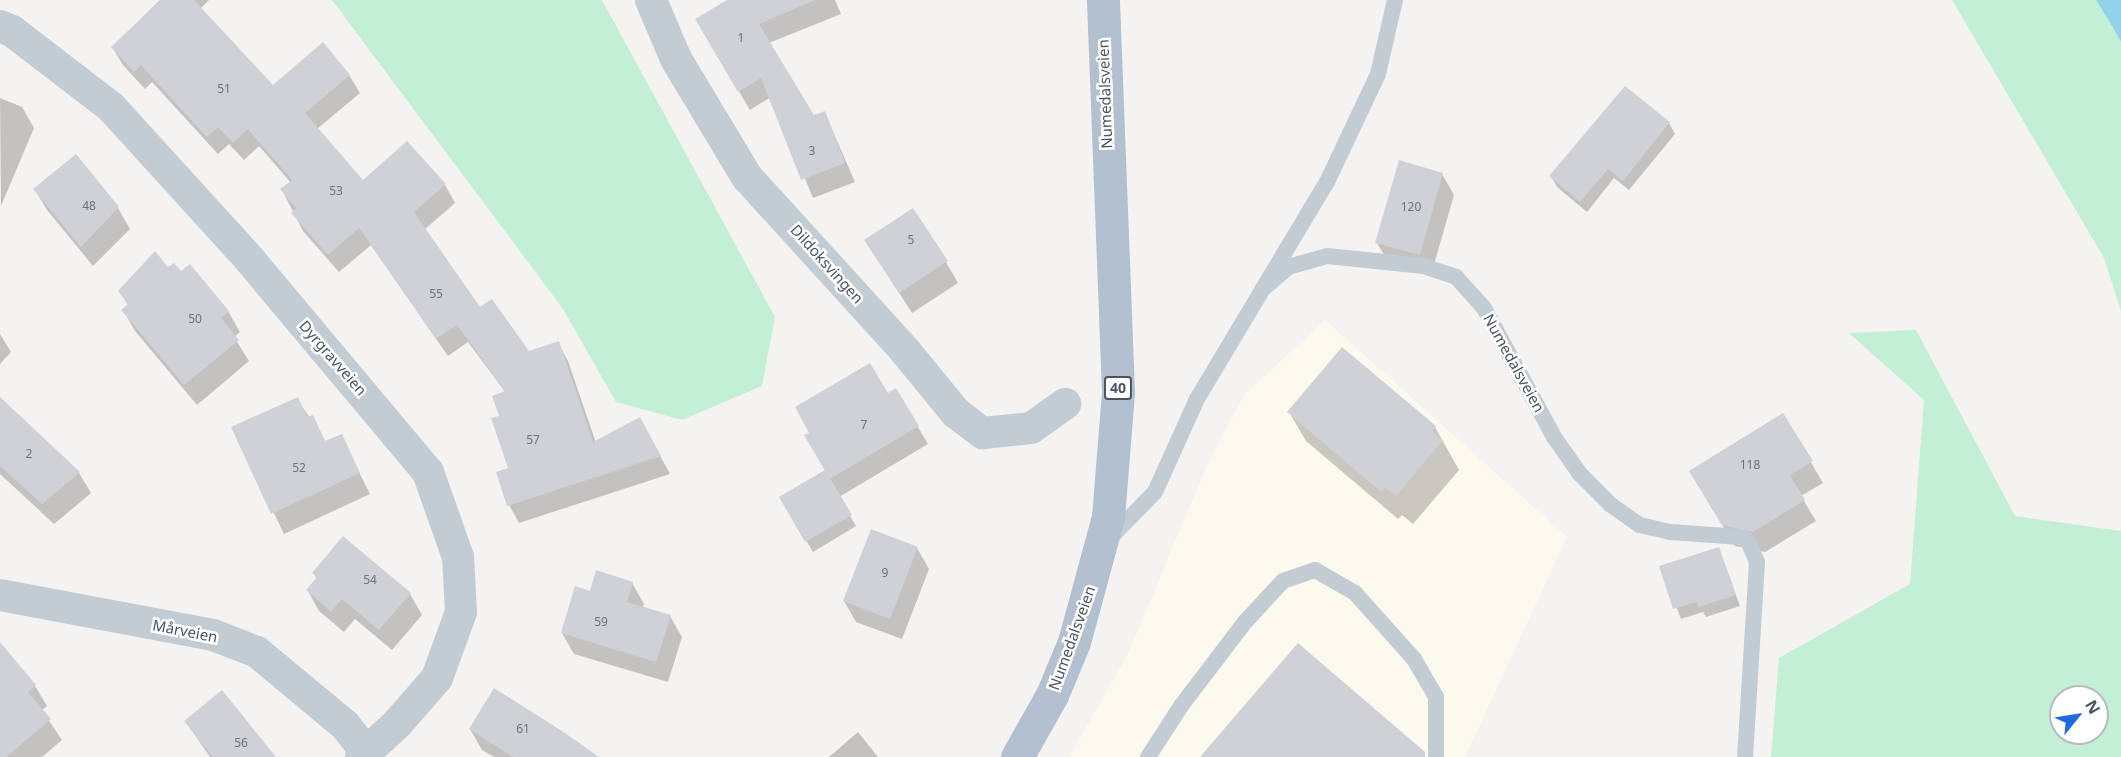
<!DOCTYPE html>
<meta charset="utf-8">
<style>
body{margin:0}
#map{position:relative;width:2121px;height:757px;overflow:hidden;background:#f4f3f2;font-family:"Noto Sans",sans-serif}
div>[style]{position:absolute}
[style*='--x']{left:calc(var(--x)*1px);top:calc(var(--y)*1px);width:calc(var(--w)*1px);rotate:calc(var(--a)*1deg)}
.commercial>*{inset:0;background:#fcf9ef}
.green>*{inset:0;background:#c4efd7}
.water>*{inset:0;background:#93d3ea}
.shadow>*{inset:0;background:#0003}
.building>*{inset:0;background:#cfd1d6}
.service>*{height:16px;margin:-8px;padding:0 8px;transform-origin:8px;border-radius:8px;background:#c4ccd3}
.minor>*{height:32px;margin:-16px;padding:0 16px;transform-origin:16px;border-radius:16px;background:#c4ccd3}
.primary>*{height:33px;margin:-16.5px;padding:0 16.5px;transform-origin:16.5px;border-radius:16.5px;background:#b3c0cf}
span{translate:-50% -50%;white-space:nowrap;text-align:center;line-height:1.15;-webkit-text-stroke:5px #fff;paint-order:stroke}
.number-label{font-size:12px;color:#6b737e}
.number-label span{-webkit-text-stroke-width:0}
.shield-label span{padding:2px 4px;background:#fff;border:2px solid;border-radius:4px;-webkit-text-stroke-width:0}
.shield-label{font-size:14px;color:#4a5460;font-weight:700}
.street-label{font-size:15px;color:#4a5460}
.north{position:absolute;left:2049px;top:685px;width:60px;height:60px;box-sizing:border-box;background:#fff;border:2px solid #b7bbbf;border-radius:50%;rotate:60deg;font-size:16px;font-weight:700;line-height:24px;text-align:center;color:#4a5460}
.north::after{content:'';display:block;margin:auto;width:21px;height:27px;background:#2169e0;clip-path:polygon(50% 0,100% 100%,50% 72%,0 100%)}
</style>
<div id="map">
<div class="commercial">
<div style="clip-path:polygon(1325px 320px,1567px 537px,1465px 757px,1069px 757px,1128px 654px,1207px 465px,1244px 395px)"></div>
</div>
<div class="green">
<div style="clip-path:polygon(332px 0,602px 0,775px 317px,762px 386px,682px 420px,616px 402px,563px 309px)"></div>
<div style="clip-path:polygon(1952px 0,2096px 0,2121px 42px,2121px 311px,2104px 258px)"></div>
<div style="clip-path:polygon(evenodd,1916px 330px,2015px 516px,2121px 531px,2121px 757px,1771px 757px,1779px 658px,1910px 584px,1924px 400px,1849px 333px,1916px 330px,2061px 697px,2097px 697px,2097px 733px,2061px 733px,2061px 697px)"></div>
</div>
<div class="water">
<div style="clip-path:polygon(2096px 0,2121px 0,2121px 42px,2113px 28px)"></div>
</div>
<div class="shadow">
<div style="clip-path:polygon(160px 0,209px 0,200px 9px,273px 87px,349px 75px,360px 93px,317px 129px,363px 182px,445px 185px,455px 203px,424px 230px,479px 309px,528px 353px,558px 343px,568px 361px,596px 443px,650px 437px,670px 474px,519px 523px,509px 505px,509px 469px,501px 417px,506px 393px,468px 342px,448px 356px,371px 245px,339px 272px,303px 231px,282px 190px,291px 183px,259px 146px,244px 160px,229px 144px,218px 154px,152px 82px,145px 89px,123px 65px,112px 47px)"></div>
<div style="clip-path:polygon(730px 0,835px 0,841px 14px,769px 43px,813px 117px,825px 113px,855px 182px,813px 198px,771px 97px,750px 110px,697px 20px)"></div>
<div style="clip-path:polygon(0 98px,22px 107px,34px 128px,1px 206px)"></div>
<div style="clip-path:polygon(1669px 123px,1675px 134px,1629px 190px,1614px 178px,1587px 212px,1557px 187px,1551px 176px)"></div>
<div style="clip-path:polygon(1442px 174px,1454px 195px,1431px 275px,1389px 263px,1377px 243px)"></div>
<div style="clip-path:polygon(35px 190px,118px 208px,130px 229px,93px 266px,47px 210px)"></div>
<div style="clip-path:polygon(866px 241px,946px 262px,958px 283px,912px 313px)"></div>
<div style="clip-path:polygon(168px 270px,228px 311px,240px 332px,234px 337px,249px 361px,197px 405px,135px 331px,123px 310px,128px 305px,120px 292px)"></div>
<div style="clip-path:polygon(0 334px,11px 352px,0 364px)"></div>
<div style="clip-path:polygon(896px 390px,928px 444px,839px 497px,856px 526px,813px 552px,781px 498px,827px 471px,811px 433px)"></div>
<div style="clip-path:polygon(297px 399px,326px 442px,341px 436px,370px 494px,284px 534px,233px 428px)"></div>
<div style="clip-path:polygon(11px 409px,79px 473px,91px 493px,54px 524px,0 474px,0 421px)"></div>
<div style="clip-path:polygon(1289px 412px,1435px 427px,1459px 470px,1413px 524px,1402px 515px,1398px 519px,1306px 441px)"></div>
<div style="clip-path:polygon(1783px 415px,1823px 483px,1801px 496px,1816px 521px,1765px 552px,1735px 546px,1702px 492px)"></div>
<div style="clip-path:polygon(917px 548px,929px 569px,902px 639px,856px 622px,844px 601px)"></div>
<div style="clip-path:polygon(1719px 548px,1740px 606px,1706px 617px,1703px 612px,1681px 619px,1661px 567px)"></div>
<div style="clip-path:polygon(314px 573px,410px 594px,422px 615px,392px 650px,355px 619px,344px 632px,319px 611px,308px 591px,317px 579px)"></div>
<div style="clip-path:polygon(632px 583px,644px 604px,643px 608px,670px 616px,682px 637px,668px 682px,574px 654px,562px 633px,591px 593px)"></div>
<div style="clip-path:polygon(0 655px,35px 686px,47px 706px,42px 710px,62px 740px,42px 757px,0 757px)"></div>
<div style="clip-path:polygon(186px 722px,274px 757px,210px 757px)"></div>
<div style="clip-path:polygon(470px 729px,588px 757px,494px 757px,482px 750px)"></div>
<div style="clip-path:polygon(858px 732px,878px 757px,829px 757px)"></div>
</div>
<div class="building">
<div style="clip-path:polygon(161px 0,194px 0,273px 85px,323px 42px,350px 75px,305px 113px,363px 180px,407px 141px,446px 184px,414px 212px,480px 307px,492px 299px,529px 351px,559px 341px,593px 442px,640px 417px,661px 456px,507px 506px,496px 472px,508px 468px,491px 418px,499px 416px,492px 396px,505px 391px,457px 325px,436px 339px,359px 228px,328px 255px,291px 213px,296px 208px,280px 189px,292px 180px,248px 129px,233px 143px,218px 127px,207px 137px,141px 65px,134px 72px,111px 47px)"></div>
<div style="clip-path:polygon(727px 0,815px 0,759px 24px,814px 115px,825px 111px,845px 163px,801px 180px,761px 78px,738px 92px,695px 19px)"></div>
<div style="clip-path:polygon(1625px 86px,1670px 122px,1623px 181px,1608px 169px,1580px 202px,1549px 176px)"></div>
<div style="clip-path:polygon(76px 154px,119px 207px,81px 247px,33px 189px)"></div>
<div style="clip-path:polygon(1399px 160px,1443px 173px,1420px 255px,1375px 243px)"></div>
<div style="clip-path:polygon(913px 208px,948px 261px,899px 293px,864px 240px)"></div>
<div style="clip-path:polygon(155px 251px,168px 267px,174px 263px,181px 271px,190px 264px,229px 311px,221px 318px,239px 340px,184px 385px,121px 310px,128px 304px,118px 291px)"></div>
<div style="clip-path:polygon(1342px 347px,1436px 426px,1432px 431px,1443px 440px,1396px 496px,1385px 487px,1381px 492px,1287px 412px)"></div>
<div style="clip-path:polygon(870px 363px,888px 393px,896px 388px,919px 426px,830px 479px,804px 435px,809px 433px,795px 407px)"></div>
<div style="clip-path:polygon(0 397px,80px 472px,42px 504px,0 466px)"></div>
<div style="clip-path:polygon(298px 397px,307px 417px,313px 415px,325px 441px,342px 434px,360px 473px,271px 514px,231px 427px)"></div>
<div style="clip-path:polygon(1783px 413px,1813px 461px,1790px 475px,1805px 500px,1753px 532px,1722px 525px,1689px 471px)"></div>
<div style="clip-path:polygon(825px 470px,852px 515px,805px 542px,779px 497px)"></div>
<div style="clip-path:polygon(871px 529px,918px 547px,890px 619px,843px 601px)"></div>
<div style="clip-path:polygon(343px 536px,411px 593px,379px 630px,342px 599px,331px 612px,306px 590px,317px 577px,312px 573px)"></div>
<div style="clip-path:polygon(1719px 547px,1736px 595px,1698px 607px,1697px 602px,1673px 609px,1659px 566px)"></div>
<div style="clip-path:polygon(596px 570px,633px 582px,627px 602px,671px 615px,656px 662px,561px 633px,575px 586px,590px 591px)"></div>
<div style="clip-path:polygon(0 642px,36px 685px,28px 692px,51px 719px,6px 757px,0 757px)"></div>
<div style="clip-path:polygon(1298px 643px,1425px 752px,1425px 757px,1200px 757px)"></div>
<div style="clip-path:polygon(494px 688px,565px 733px,599px 757px,513px 757px,469px 729px)"></div>
<div style="clip-path:polygon(222px 690px,276px 757px,213px 757px,184px 721px)"></div>
</div>
<div class="service">
<div style="--x:1263;--y:289;--w:33;--a:-41"></div>
<div style="--x:1288;--y:267;--w:41;--a:-15.8"></div>
<div style="--x:1327;--y:256;--w:97;--a:5.9"></div>
<div style="--x:1423;--y:266;--w:35;--a:18"></div>
<div style="--x:1456;--y:277;--w:42;--a:47.9"></div>
<div style="--x:1484;--y:308;--w:147;--a:61.5"></div>
<div style="--x:1554;--y:437;--w:45;--a:54.9"></div>
<div style="--x:1580;--y:474;--w:44;--a:45"></div>
<div style="--x:1611;--y:505;--w:35;--a:35"></div>
<div style="--x:1640;--y:525;--w:32;--a:13"></div>
<div style="--x:1671;--y:532;--w:69;--a:4.1"></div>
<div style="--x:1740;--y:537;--w:9;--a:27"></div>
<div style="--x:1748;--y:541;--w:23;--a:67"></div>
<div style="--x:1757;--y:562;--w:195;--a:93.5"></div>
<div style="--x:1108;--y:540;--w:67;--a:-45.6"></div>
<div style="--x:1155;--y:492;--w:102;--a:-65.7"></div>
<div style="--x:1197;--y:399;--w:253;--a:-59.1"></div>
<div style="--x:1327;--y:182;--w:119;--a:-64.7"></div>
<div style="--x:1378;--y:74;--w:76;--a:-77.1"></div>
<div style="--x:1148;--y:757;--w:61;--a:-57.1"></div>
<div style="--x:1181;--y:706;--w:106;--a:-52.7"></div>
<div style="--x:1245;--y:622;--w:56;--a:-47.2"></div>
<div style="--x:1283;--y:581;--w:34;--a:-19"></div>
<div style="--x:1315;--y:570;--w:46;--a:29.9"></div>
<div style="--x:1355;--y:593;--w:89;--a:48.2"></div>
<div style="--x:1414;--y:659;--w:44;--a:59.9"></div>
<div style="--x:1436;--y:697;--w:60;--a:90"></div>
</div>
<div class="minor">
<div style="--x:651;--y:0;--w:64;--a:67"></div>
<div style="--x:676;--y:59;--w:138;--a:59"></div>
<div style="--x:747;--y:177;--w:236;--a:47.7"></div>
<div style="--x:906;--y:352;--w:79;--a:50.7"></div>
<div style="--x:956;--y:413;--w:34;--a:37"></div>
<div style="--x:983;--y:433;--w:48;--a:-5.9"></div>
<div style="--x:1031;--y:428;--w:42;--a:-35.2"></div>
<div style="--x:0;--y:26;--w:13;--a:23"></div>
<div style="--x:12;--y:31;--w:125;--a:37.5"></div>
<div style="--x:111;--y:107;--w:207;--a:47.7"></div>
<div style="--x:250;--y:260;--w:277;--a:50"></div>
<div style="--x:428;--y:472;--w:90;--a:70.6"></div>
<div style="--x:458;--y:557;--w:55;--a:86.9"></div>
<div style="--x:461;--y:612;--w:70;--a:110"></div>
<div style="--x:437;--y:678;--w:61;--a:131"></div>
<div style="--x:397;--y:724;--w:49;--a:137.5"></div>
<div style="--x:0;--y:595;--w:217;--a:10.6"></div>
<div style="--x:213;--y:635;--w:47;--a:21.1"></div>
<div style="--x:257;--y:652;--w:114;--a:39.7"></div>
<div style="--x:345;--y:725;--w:34;--a:52"></div>
</div>
<div class="primary">
<div style="--x:1017;--y:757;--w:71;--a:-60.6"></div>
<div style="--x:1052;--y:695;--w:57;--a:-67.5"></div>
<div style="--x:1074;--y:642;--w:130;--a:-74.8"></div>
<div style="--x:1108;--y:517;--w:125;--a:-85.4"></div>
<div style="--x:1118;--y:392;--w:392;--a:-92.2"></div>
</div>
<div class="number-label">
<span style="left:741px;top:38px">1</span>
<span style="left:224px;top:89px">51</span>
<span style="left:812px;top:151px">3</span>
<span style="left:336px;top:191px">53</span>
<span style="left:89px;top:206px">48</span>
<span style="left:1411px;top:207px">120</span>
<span style="left:911px;top:240px">5</span>
<span style="left:436px;top:294px">55</span>
<span style="left:195px;top:319px">50</span>
<span style="left:864px;top:425px">7</span>
<span style="left:533px;top:440px">57</span>
<span style="left:29px;top:454px">2</span>
<span style="left:1750px;top:465px">118</span>
<span style="left:299px;top:468px">52</span>
<span style="left:885px;top:573px">9</span>
<span style="left:370px;top:580px">54</span>
<span style="left:601px;top:622px">59</span>
<span style="left:523px;top:729px">61</span>
<span style="left:241px;top:743px">56</span>
</div>
<div class="shield-label">
<span style="left:1118px;top:388px">40</span>
</div>
<div class="street-label">
<span style="left:1105px;top:94px;rotate:-92deg">Numedalsveien</span>
<span style="left:827px;top:264px;rotate:48deg">Dildoksvingen</span>
<span style="left:333px;top:358px;rotate:49deg">Dyrgravveien</span>
<span style="left:1514px;top:363px;rotate:61deg">Numedalsveien</span>
<span style="left:185px;top:631px;rotate:11deg">Mårveien</span>
<span style="left:1072px;top:638px;rotate:-70deg">Numedalsveien</span>
</div>
<div class="north">N</div>
</div>
